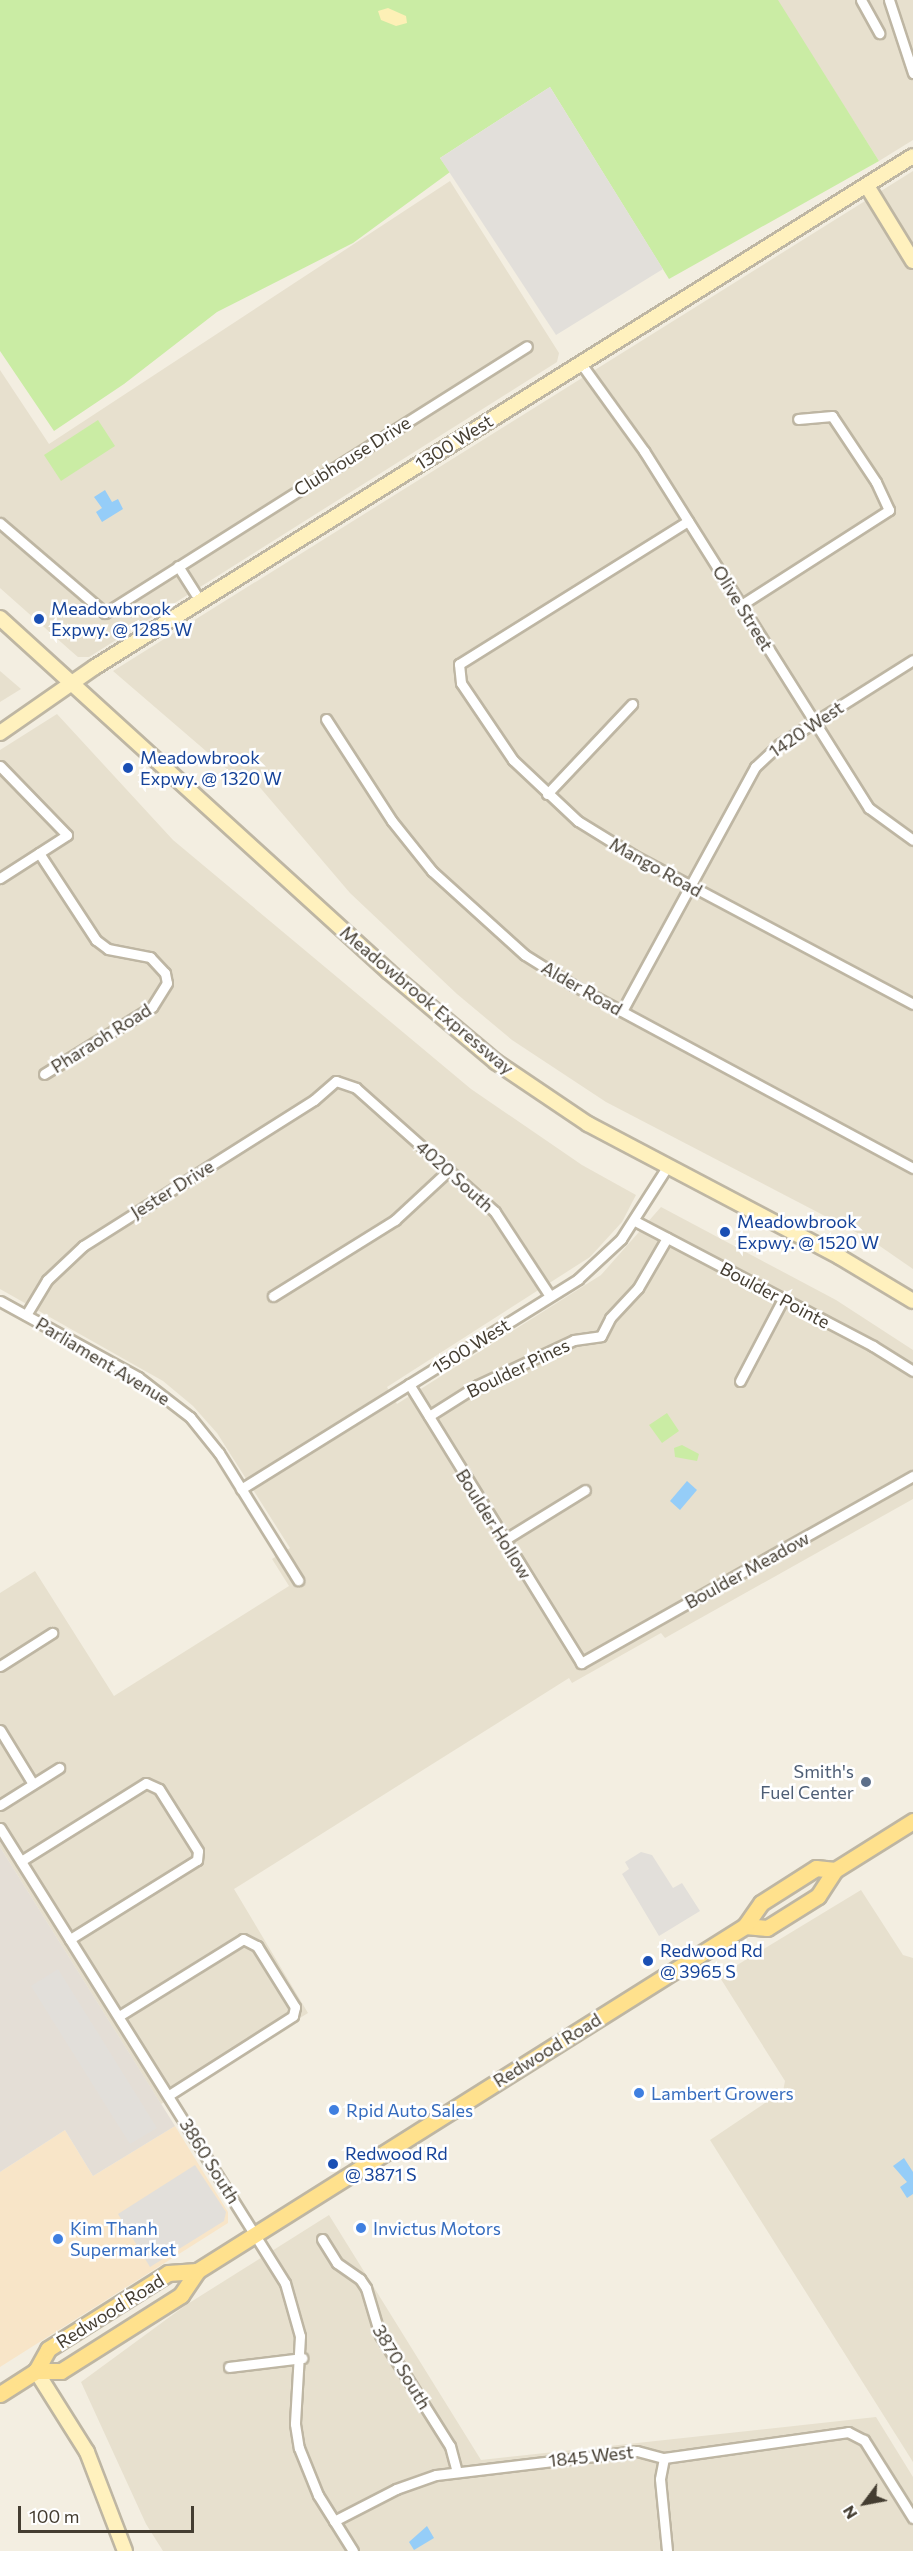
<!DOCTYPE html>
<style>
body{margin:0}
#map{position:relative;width:913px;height:2551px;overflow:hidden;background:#f3eee1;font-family:Commissioner,sans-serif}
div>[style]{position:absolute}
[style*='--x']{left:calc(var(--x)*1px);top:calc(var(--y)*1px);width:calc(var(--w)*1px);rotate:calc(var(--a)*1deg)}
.residential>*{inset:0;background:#e7e0ce}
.commercial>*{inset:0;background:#f8e5c8}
.industrial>*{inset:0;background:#e4ded6}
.green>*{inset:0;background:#caeca4}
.sand>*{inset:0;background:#fdf0b6}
.parking>*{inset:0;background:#e2dfda}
.water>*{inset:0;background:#95cdf8}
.roads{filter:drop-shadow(2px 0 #beb6a3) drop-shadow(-2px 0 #beb6a3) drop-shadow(0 2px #beb6a3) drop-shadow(0 -2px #beb6a3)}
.street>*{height:9px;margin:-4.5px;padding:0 4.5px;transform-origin:4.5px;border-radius:4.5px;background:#fff}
.secondary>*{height:14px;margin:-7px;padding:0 7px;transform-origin:7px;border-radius:7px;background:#fff1be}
.primary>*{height:15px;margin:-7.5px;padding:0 7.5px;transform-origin:7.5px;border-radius:7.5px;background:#ffe18d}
.dots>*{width:16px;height:16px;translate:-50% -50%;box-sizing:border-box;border:3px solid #fff;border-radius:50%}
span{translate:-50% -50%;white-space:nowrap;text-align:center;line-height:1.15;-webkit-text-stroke:5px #fff;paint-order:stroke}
.street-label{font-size:18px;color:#443d31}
.transit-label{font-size:18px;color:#164399}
.left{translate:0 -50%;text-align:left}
.service-label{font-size:18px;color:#4e5e75}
.right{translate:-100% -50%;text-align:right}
.shop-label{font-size:18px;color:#366cbe}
.north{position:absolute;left:835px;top:2473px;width:60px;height:60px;-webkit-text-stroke:4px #fff;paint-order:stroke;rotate:238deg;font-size:16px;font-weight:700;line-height:24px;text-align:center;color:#443d31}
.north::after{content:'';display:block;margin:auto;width:21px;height:27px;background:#443d31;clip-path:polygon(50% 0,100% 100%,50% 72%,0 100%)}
.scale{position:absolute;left:18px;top:2506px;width:176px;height:27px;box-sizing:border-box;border:3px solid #443d31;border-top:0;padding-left:8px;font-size:18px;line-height:21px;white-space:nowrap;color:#443d31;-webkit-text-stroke:4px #fff;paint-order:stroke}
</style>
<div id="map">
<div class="residential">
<div style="clip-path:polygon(777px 0,913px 0,913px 140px,879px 161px)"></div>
<div style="clip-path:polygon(913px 171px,913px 1269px,871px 1240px,606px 1102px,512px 1040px,457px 994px,350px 893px,257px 784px,249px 788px,113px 671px)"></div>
<div style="clip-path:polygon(450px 181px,559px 353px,557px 362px,89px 657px,78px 657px,71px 651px,0 588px,0 370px,49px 444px)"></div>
<div style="clip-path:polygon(0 671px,21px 689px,0 702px)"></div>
<div style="clip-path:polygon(57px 714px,173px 840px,471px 1089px,582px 1165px,636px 1195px,622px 1222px,590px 1257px,387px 1387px,397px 1404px,601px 1275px,661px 1207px,836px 1300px,913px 1350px,913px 1499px,665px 1638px,661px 1633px,572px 1683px,569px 1678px,234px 1889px,308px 2013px,161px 2104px,0 1847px,0 1593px,35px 1571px,114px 1696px,289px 1586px,272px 1559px,290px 1548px,217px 1433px,193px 1406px,163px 1381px,0 1289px,0 750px)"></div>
<div style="clip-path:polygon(861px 1890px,903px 1955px,913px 1958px,913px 2462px,710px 2140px,783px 2091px,785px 2081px,719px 1976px)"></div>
<div style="clip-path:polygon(329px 2215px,481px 2460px,876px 2417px,913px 2477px,913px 2551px,163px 2551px,146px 2524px,81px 2382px,186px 2305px)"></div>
</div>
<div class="commercial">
<div style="clip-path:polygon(175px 2126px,228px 2212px,228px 2223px,0 2367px,0 2172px,65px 2130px,93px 2176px)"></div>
</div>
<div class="industrial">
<div style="clip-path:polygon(0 1847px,175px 2126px,93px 2176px,65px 2130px,0 2172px)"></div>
</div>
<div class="green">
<div style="clip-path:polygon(0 0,778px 0,879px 161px,669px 279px,550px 87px,440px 158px,450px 172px,353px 243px,217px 312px,124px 384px,54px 431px,0 351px)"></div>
<div style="clip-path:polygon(98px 420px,115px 446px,61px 481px,44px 455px)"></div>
<div style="clip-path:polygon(667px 1413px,679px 1431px,662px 1443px,649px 1425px)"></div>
<div style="clip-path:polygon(682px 1445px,699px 1454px,697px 1461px,675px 1457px,674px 1448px)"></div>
</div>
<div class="sand">
<div style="clip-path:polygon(388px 8px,406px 16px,407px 23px,396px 26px,381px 20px,378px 11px)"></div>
</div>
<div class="parking">
<div style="clip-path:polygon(550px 87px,663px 269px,556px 335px,440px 158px)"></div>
<div style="clip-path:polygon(641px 1852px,652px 1855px,673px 1888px,682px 1883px,700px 1911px,659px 1936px,622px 1874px,629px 1869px,625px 1862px)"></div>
<div style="clip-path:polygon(58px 1969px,157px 2128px,130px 2144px,31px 1986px)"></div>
<div style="clip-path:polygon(195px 2165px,226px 2212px,224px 2221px,150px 2267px,118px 2214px)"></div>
</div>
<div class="water">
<div style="clip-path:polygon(105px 490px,112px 502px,118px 499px,123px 509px,102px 522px,96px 512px,102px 508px,94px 497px)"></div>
<div style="clip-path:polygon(687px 1481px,697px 1490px,680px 1510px,670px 1501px)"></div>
<div style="clip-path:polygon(904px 2158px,913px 2172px,913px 2194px,907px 2198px,900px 2187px,907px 2182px,893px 2166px)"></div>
<div style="clip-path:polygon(427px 2526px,434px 2538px,414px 2550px,409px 2542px)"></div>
</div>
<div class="roads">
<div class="street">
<div style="--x:861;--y:0;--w:38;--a:61"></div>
<div style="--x:889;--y:0;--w:77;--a:71.8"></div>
<div style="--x:582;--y:365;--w:106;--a:54.2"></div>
<div style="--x:644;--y:451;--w:422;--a:57.8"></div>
<div style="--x:869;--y:808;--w:54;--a:36"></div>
<div style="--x:688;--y:521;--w:270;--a:148"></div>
<div style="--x:459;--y:664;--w:19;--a:84"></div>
<div style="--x:461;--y:683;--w:93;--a:56"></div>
<div style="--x:513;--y:760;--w:89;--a:43.2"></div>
<div style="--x:578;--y:821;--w:65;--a:31.7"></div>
<div style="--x:633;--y:855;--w:317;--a:28"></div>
<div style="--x:0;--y:523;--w:138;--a:40.6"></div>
<div style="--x:105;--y:613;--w:499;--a:-32.3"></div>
<div style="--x:178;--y:566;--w:41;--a:57.8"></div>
<div style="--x:741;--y:605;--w:176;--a:-32.7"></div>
<div style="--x:889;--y:510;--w:31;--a:-115"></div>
<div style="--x:876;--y:482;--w:79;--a:-123.7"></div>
<div style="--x:832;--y:416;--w:34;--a:175"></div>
<div style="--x:326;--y:719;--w:121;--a:57.1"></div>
<div style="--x:392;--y:821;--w:64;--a:51.3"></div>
<div style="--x:432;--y:871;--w:125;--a:42.1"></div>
<div style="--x:525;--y:955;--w:57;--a:32"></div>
<div style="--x:573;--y:985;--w:386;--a:28.3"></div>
<div style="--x:0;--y:766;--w:96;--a:45.8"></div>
<div style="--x:67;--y:835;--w:80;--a:147.3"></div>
<div style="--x:547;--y:794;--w:124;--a:-46.6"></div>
<div style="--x:39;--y:853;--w:104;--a:56.8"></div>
<div style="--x:96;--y:940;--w:15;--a:37"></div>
<div style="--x:108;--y:949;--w:43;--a:10.8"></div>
<div style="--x:150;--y:957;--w:22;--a:47"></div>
<div style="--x:165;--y:973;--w:10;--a:79"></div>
<div style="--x:167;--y:983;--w:28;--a:122"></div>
<div style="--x:152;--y:1007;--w:127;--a:148.2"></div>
<div style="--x:622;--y:1011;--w:278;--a:-61.4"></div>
<div style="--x:755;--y:767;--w:34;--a:-43"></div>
<div style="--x:780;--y:744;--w:157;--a:-32.3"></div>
<div style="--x:635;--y:1221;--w:269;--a:27.7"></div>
<div style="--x:873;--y:1346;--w:47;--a:32"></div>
<div style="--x:273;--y:1296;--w:144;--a:-31.9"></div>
<div style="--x:395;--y:1220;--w:74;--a:-42.8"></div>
<div style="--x:0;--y:1301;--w:158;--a:28.8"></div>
<div style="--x:138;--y:1377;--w:66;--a:37.6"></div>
<div style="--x:190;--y:1417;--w:46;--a:51.1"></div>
<div style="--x:219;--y:1453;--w:150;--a:58.1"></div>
<div style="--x:26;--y:1315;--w:41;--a:-59"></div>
<div style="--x:47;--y:1280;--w:50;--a:-43.4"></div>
<div style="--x:83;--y:1246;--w:273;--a:-32.3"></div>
<div style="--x:314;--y:1100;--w:29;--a:-41"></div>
<div style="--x:336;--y:1081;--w:21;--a:19"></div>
<div style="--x:356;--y:1088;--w:186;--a:41.7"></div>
<div style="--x:495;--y:1212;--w:100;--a:56.8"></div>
<div style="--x:740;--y:1381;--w:93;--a:-62.3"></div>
<div style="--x:409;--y:1384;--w:328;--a:58.3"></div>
<div style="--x:581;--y:1663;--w:381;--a:-29.4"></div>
<div style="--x:429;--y:1416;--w:58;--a:-32.3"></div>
<div style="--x:478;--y:1385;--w:106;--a:-25.1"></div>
<div style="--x:574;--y:1340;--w:27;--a:-8"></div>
<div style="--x:601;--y:1336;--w:20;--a:-63"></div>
<div style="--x:610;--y:1318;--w:41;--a:-47"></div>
<div style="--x:638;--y:1288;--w:58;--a:-59.9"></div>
<div style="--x:241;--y:1489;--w:397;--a:-31.9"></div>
<div style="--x:578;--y:1279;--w:59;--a:-42.9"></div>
<div style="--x:621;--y:1239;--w:85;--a:-57.4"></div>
<div style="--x:504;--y:1540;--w:95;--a:-31.7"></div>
<div style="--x:0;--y:1666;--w:62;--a:-32.4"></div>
<div style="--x:0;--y:1730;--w:63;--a:58.6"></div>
<div style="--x:0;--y:1805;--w:70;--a:-32.1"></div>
<div style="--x:0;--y:1828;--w:537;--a:57.94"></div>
<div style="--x:285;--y:2283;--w:55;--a:74.2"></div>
<div style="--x:300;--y:2336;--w:88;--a:93.3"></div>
<div style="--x:295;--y:2424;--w:24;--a:81"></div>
<div style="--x:299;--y:2448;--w:51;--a:68"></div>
<div style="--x:318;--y:2495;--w:66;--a:58"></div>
<div style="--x:21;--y:1861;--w:147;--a:-32"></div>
<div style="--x:146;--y:1783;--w:14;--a:25"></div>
<div style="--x:159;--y:1789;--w:73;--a:57.8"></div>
<div style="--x:198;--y:1851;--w:9;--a:96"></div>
<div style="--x:197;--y:1860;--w:150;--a:148.1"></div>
<div style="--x:119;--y:2016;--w:146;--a:-31.8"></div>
<div style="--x:243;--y:1939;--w:16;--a:27"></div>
<div style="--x:257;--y:1946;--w:72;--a:58.1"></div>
<div style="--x:295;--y:2007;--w:9;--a:103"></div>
<div style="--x:293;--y:2016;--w:147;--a:147.5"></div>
<div style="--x:322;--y:2239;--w:28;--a:58"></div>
<div style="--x:337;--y:2263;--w:28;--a:35"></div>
<div style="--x:360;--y:2279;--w:11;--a:56"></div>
<div style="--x:366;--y:2288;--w:49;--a:73.4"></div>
<div style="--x:380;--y:2335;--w:131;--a:57.8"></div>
<div style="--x:450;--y:2446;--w:27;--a:75"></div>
<div style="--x:229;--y:2367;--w:74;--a:-7"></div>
<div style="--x:664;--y:2458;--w:21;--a:101"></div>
<div style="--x:660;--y:2479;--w:72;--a:84.4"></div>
<div style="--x:334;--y:2521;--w:70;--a:-27.3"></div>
<div style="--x:396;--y:2489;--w:42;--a:-19.3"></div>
<div style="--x:436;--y:2475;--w:202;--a:-6.8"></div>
<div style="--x:637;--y:2451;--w:28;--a:15"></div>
<div style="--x:664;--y:2458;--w:186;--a:-8"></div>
<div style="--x:848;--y:2432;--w:18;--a:27"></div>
<div style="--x:864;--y:2440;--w:92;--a:57.9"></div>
</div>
<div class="secondary">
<div style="--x:867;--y:186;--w:88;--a:58.5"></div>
<div style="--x:0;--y:618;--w:526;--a:42.3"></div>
<div style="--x:389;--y:972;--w:140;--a:40.1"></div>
<div style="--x:496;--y:1062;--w:111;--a:34"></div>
<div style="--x:588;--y:1124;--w:285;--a:27.8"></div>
<div style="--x:840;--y:1257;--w:85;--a:31.1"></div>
<div style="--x:0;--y:733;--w:116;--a:-34.8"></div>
<div style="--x:95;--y:667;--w:964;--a:-31.99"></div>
<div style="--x:36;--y:2371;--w:96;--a:57.8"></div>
<div style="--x:87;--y:2452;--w:106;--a:69"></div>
</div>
<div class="primary">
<div style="--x:745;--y:1926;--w:22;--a:5"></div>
<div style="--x:767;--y:1928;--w:60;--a:-32.1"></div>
<div style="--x:818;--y:1896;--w:31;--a:-57"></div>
<div style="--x:835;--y:1870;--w:92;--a:-32.1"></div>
<div style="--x:36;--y:2371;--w:25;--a:0"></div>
<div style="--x:61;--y:2371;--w:142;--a:-32.3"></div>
<div style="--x:181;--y:2295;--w:29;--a:-56"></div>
<div style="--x:197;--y:2271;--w:648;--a:-32.19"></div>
<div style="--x:745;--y:1926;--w:28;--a:-55"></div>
<div style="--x:761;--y:1903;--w:65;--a:-32.5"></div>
<div style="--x:816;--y:1868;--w:19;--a:6"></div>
<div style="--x:0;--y:2394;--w:43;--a:-32.6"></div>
<div style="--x:36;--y:2371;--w:25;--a:-61"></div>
<div style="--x:48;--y:2349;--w:142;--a:-32.3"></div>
<div style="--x:168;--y:2273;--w:29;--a:-4"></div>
</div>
</div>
<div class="dots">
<div style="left:39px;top:619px;background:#1a4fb4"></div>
<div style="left:128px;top:768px;background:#1a4fb4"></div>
<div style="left:725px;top:1232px;background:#1a4fb4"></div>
<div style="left:866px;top:1782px;background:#5c6f8a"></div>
<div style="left:648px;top:1961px;background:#1a4fb4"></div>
<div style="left:639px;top:2093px;background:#3f7fe0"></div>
<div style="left:334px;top:2110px;background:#3f7fe0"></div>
<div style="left:333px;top:2164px;background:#1a4fb4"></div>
<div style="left:361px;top:2228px;background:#3f7fe0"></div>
<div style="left:58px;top:2239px;background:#3f7fe0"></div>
</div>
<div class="street-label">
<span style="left:454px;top:442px;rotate:-32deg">1300 West</span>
<span style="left:352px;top:456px;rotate:-32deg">Clubhouse Drive</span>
<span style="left:743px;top:608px;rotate:58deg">Olive Street</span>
<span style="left:806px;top:729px;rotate:-34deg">1420 West</span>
<span style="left:656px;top:867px;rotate:29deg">Mango Road</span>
<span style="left:582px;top:988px;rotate:30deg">Alder Road</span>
<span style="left:427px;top:1000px;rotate:40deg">Meadowbrook Expressway</span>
<span style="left:101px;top:1038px;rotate:-32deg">Pharaoh Road</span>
<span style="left:455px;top:1176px;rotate:42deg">4020 South</span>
<span style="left:172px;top:1189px;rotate:-32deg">Jester Drive</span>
<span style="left:775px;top:1295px;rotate:28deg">Boulder Pointe</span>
<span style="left:471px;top:1346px;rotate:-32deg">1500 West</span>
<span style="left:103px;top:1361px;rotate:31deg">Parliament Avenue</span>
<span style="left:518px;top:1368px;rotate:-26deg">Boulder Pines</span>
<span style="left:494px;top:1524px;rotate:58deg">Boulder Hollow</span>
<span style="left:747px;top:1570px;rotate:-29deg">Boulder Meadow</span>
<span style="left:547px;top:2050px;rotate:-32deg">Redwood Road</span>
<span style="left:210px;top:2161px;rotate:58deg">3860 South</span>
<span style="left:110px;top:2311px;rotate:-32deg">Redwood Road</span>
<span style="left:402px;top:2367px;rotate:59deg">3870 South</span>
<span style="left:591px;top:2456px;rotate:-6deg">1845 West</span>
</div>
<div class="transit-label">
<span class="left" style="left:51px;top:619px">Meadowbrook<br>Expwy. @ 1285 W</span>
<span class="left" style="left:140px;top:768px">Meadowbrook<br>Expwy. @ 1320 W</span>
<span class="left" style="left:737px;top:1232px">Meadowbrook<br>Expwy. @ 1520 W</span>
<span class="left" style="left:660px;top:1961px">Redwood Rd<br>@ 3965 S</span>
<span class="left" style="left:345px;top:2164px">Redwood Rd<br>@ 3871 S</span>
</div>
<div class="service-label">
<span class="right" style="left:854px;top:1782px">Smith's<br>Fuel Center</span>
</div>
<div class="shop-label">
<span class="left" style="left:651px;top:2093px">Lambert Growers</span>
<span class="left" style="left:346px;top:2110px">Rpid Auto Sales</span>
<span class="left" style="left:373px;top:2228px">Invictus Motors</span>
<span class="left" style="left:70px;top:2239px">Kim Thanh<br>Supermarket</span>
</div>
<div class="north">N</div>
<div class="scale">100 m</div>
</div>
